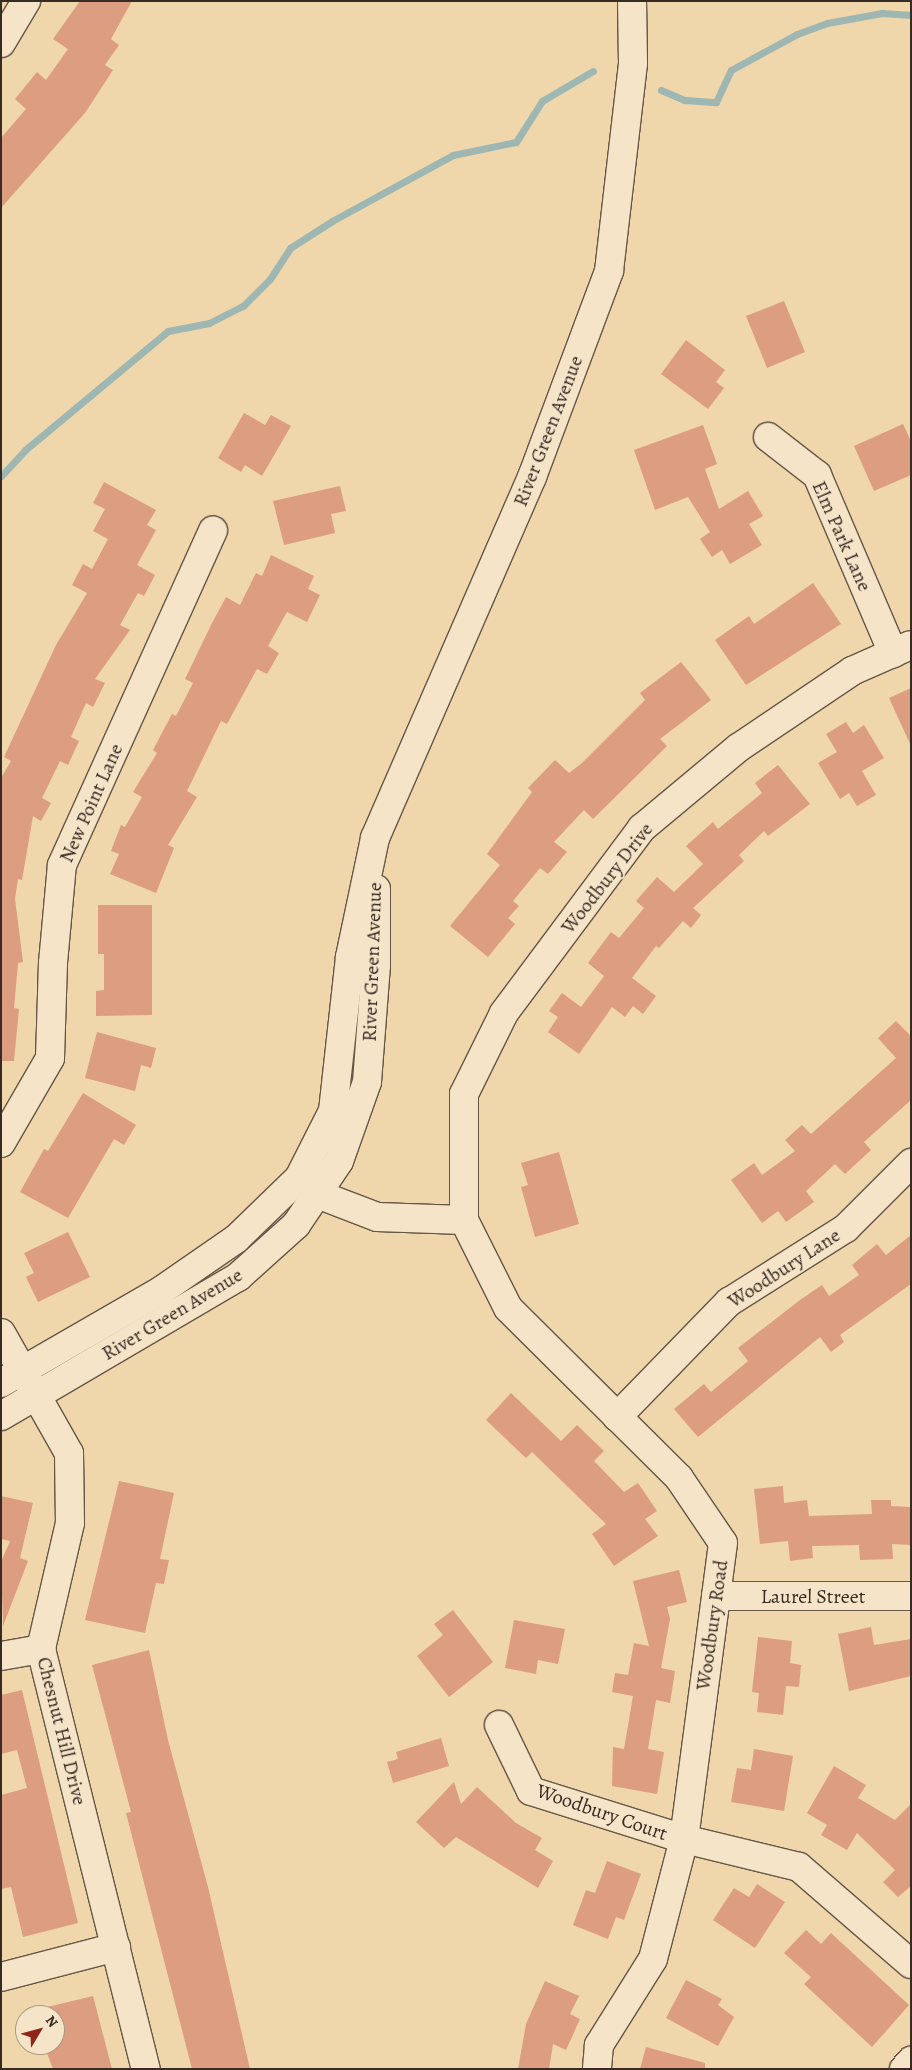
<!DOCTYPE html>
<style>
body{margin:0}
#map{position:relative;width:912px;height:2070px;overflow:hidden;background:#f0d6ab;font-family:Alegreya,serif}
div>[style]{position:absolute}
[style*='--x']{left:calc(var(--x)*1px);top:calc(var(--y)*1px);width:calc(var(--w)*1px);rotate:calc(var(--a)*1deg)}
.stream>*{height:7px;margin:-3.5px;padding:0 3.5px;transform-origin:3.5px;border-radius:3.5px;background:#9eb7b3}
.building>*{inset:0;background:#dc9d80}
.roads{filter:drop-shadow(1px 0 #655646) drop-shadow(-1px 0 #655646) drop-shadow(0 1px #655646) drop-shadow(0 -1px #655646)}
.minor>*{height:28px;margin:-14px;padding:0 14px;transform-origin:14px;border-radius:14px;background:#f5e4c8}
span{translate:-50% -50%;white-space:nowrap;text-align:center;line-height:1.15;-webkit-text-stroke:4px #f5e4c8;paint-order:stroke}
.street-label{font-size:20px;color:#372b24}
.frame{position:absolute;inset:0;border:2px solid #372b24;pointer-events:none}
.north{position:absolute;left:15px;top:2005px;width:50px;height:50px;box-sizing:border-box;background:#f5e4c8;border:1px solid #a99a86;border-radius:50%;rotate:53deg;font-size:14px;font-weight:700;line-height:20px;text-align:center;color:#372b24}
.north::after{content:'';display:block;margin:auto;width:18px;height:22px;background:#8f2418;clip-path:polygon(50% 0,100% 100%,50% 72%,0 100%)}
</style>
<div id="map">
<div class="stream">
<div style="--x:661;--y:90;--w:26;--a:23"></div>
<div style="--x:685;--y:100;--w:31;--a:4"></div>
<div style="--x:716;--y:102;--w:35;--a:-65"></div>
<div style="--x:731;--y:70;--w:75;--a:-28.6"></div>
<div style="--x:797;--y:34;--w:32;--a:-20"></div>
<div style="--x:827;--y:23;--w:56;--a:-10.3"></div>
<div style="--x:882;--y:13;--w:29;--a:4"></div>
<div style="--x:1;--y:476;--w:35;--a:-47"></div>
<div style="--x:25;--y:450;--w:186;--a:-39.8"></div>
<div style="--x:168;--y:331;--w:42;--a:-11"></div>
<div style="--x:209;--y:323;--w:38;--a:-27"></div>
<div style="--x:243;--y:306;--w:38;--a:-45"></div>
<div style="--x:270;--y:279;--w:37;--a:-57"></div>
<div style="--x:290;--y:248;--w:50;--a:-32.7"></div>
<div style="--x:332;--y:221;--w:138;--a:-28.6"></div>
<div style="--x:453;--y:155;--w:64;--a:-11.7"></div>
<div style="--x:516;--y:142;--w:49;--a:-57.6"></div>
<div style="--x:542;--y:101;--w:59;--a:-30.5"></div>
</div>
<div class="building">
<div style="clip-path:polygon(80px 1px,132px 1px,111px 39px,119px 45px,105px 65px,113px 70px,85px 113px,1px 208px,1px 138px,26px 109px,15px 99px,37px 72px,46px 80px,68px 49px,53px 39px)"></div>
<div style="clip-path:polygon(784px 301px,805px 352px,767px 368px,746px 316px)"></div>
<div style="clip-path:polygon(686px 340px,725px 370px,716px 382px,724px 388px,708px 409px,661px 374px)"></div>
<div style="clip-path:polygon(244px 413px,265px 425px,271px 415px,291px 426px,262px 476px,245px 465px,241px 472px,218px 458px)"></div>
<div style="clip-path:polygon(903px 424px,911px 441px,911px 475px,874px 491px,854px 446px)"></div>
<div style="clip-path:polygon(703px 425px,717px 464px,705px 469px,719px 509px,748px 491px,763px 516px,749px 524px,762px 545px,730px 564px,722px 550px,712px 557px,700px 539px,710px 532px,688px 497px,655px 510px,634px 450px)"></div>
<div style="clip-path:polygon(104px 482px,156px 510px,147px 525px,156px 530px,137px 565px,155px 575px,144px 596px,138px 593px,120px 625px,130px 630px,95px 679px,105px 683px,93px 707px,86px 703px,71px 737px,79px 741px,68px 765px,60px 761px,42px 798px,51px 803px,41px 821px,33px 816px,22px 880px,18px 879px,15px 899px,23px 962px,18px 963px,14px 1008px,19px 1009px,14px 1061px,1px 1061px,1px 778px,11px 761px,4px 757px,56px 645px,87px 593px,72px 585px,83px 564px,92px 569px,108px 539px,93px 531px,105px 509px,93px 503px)"></div>
<div style="clip-path:polygon(340px 486px,346px 511px,331px 514px,335px 533px,284px 545px,273px 501px)"></div>
<div style="clip-path:polygon(271px 555px,314px 576px,308px 589px,320px 595px,307px 622px,287px 612px,268px 646px,279px 653px,267px 674px,257px 669px,227px 724px,221px 721px,187px 791px,197px 797px,168px 845px,174px 848px,156px 893px,110px 874px,119px 854px,111px 851px,121px 825px,125px 827px,142px 797px,133px 792px,157px 753px,153px 750px,172px 714px,176px 716px,193px 683px,185px 679px,212px 623px,226px 597px,240px 605px,256px 573px,262px 576px)"></div>
<div style="clip-path:polygon(813px 583px,841px 624px,746px 685px,715px 640px,749px 616px,754px 624px)"></div>
<div style="clip-path:polygon(681px 662px,711px 700px,660px 739px,667px 746px,593px 819px,584px 810px,554px 842px,567px 852px,548px 874px,540px 868px,513px 901px,519px 906px,508px 918px,515px 924px,488px 957px,450px 926px,500px 865px,487px 854px,532px 792px,528px 788px,555px 760px,569px 773px,582px 763px,645px 700px,640px 693px)"></div>
<div style="clip-path:polygon(911px 688px,911px 746px,889px 698px)"></div>
<div style="clip-path:polygon(846px 722px,853px 733px,864px 725px,884px 758px,862px 771px,876px 795px,857px 806px,849px 793px,840px 799px,818px 763px,837px 752px,826px 734px)"></div>
<div style="clip-path:polygon(778px 765px,810px 804px,768px 836px,764px 831px,739px 855px,744px 861px,693px 908px,701px 915px,691px 928px,683px 921px,659px 948px,656px 946px,632px 978px,656px 996px,643px 1014px,633px 1006px,625px 1017px,612px 1007px,579px 1054px,548px 1032px,558px 1017px,549px 1011px,562px 993px,581px 1007px,604px 976px,588px 963px,611px 932px,619px 938px,644px 908px,636px 901px,657px 877px,674px 892px,703px 864px,686px 846px,713px 822px,718px 829px,762px 793px,755px 783px)"></div>
<div style="clip-path:polygon(98px 905px,152px 905px,152px 1015px,96px 1016px,96px 991px,104px 990px,104px 954px,98px 954px)"></div>
<div style="clip-path:polygon(896px 1021px,911px 1036px,911px 1100px,864px 1142px,871px 1150px,845px 1174px,835px 1164px,806px 1191px,814px 1202px,786px 1222px,778px 1211px,762px 1223px,731px 1180px,754px 1163px,762px 1175px,795px 1151px,785px 1140px,802px 1125px,811px 1134px,896px 1058px,878px 1038px)"></div>
<div style="clip-path:polygon(97px 1032px,156px 1048px,151px 1068px,141px 1065px,135px 1091px,85px 1078px)"></div>
<div style="clip-path:polygon(83px 1093px,136px 1125px,124px 1145px,114px 1139px,68px 1218px,20px 1192px,44px 1149px,48px 1151px)"></div>
<div style="clip-path:polygon(559px 1152px,579px 1224px,535px 1237px,521px 1187px,528px 1185px,521px 1163px)"></div>
<div style="clip-path:polygon(68px 1232px,90px 1277px,38px 1302px,26px 1277px,34px 1273px,24px 1253px)"></div>
<div style="clip-path:polygon(911px 1235px,911px 1284px,840px 1335px,844px 1342px,831px 1352px,820px 1337px,698px 1437px,674px 1409px,704px 1384px,711px 1392px,748px 1361px,738px 1348px,800px 1300px,822px 1285px,829px 1296px,859px 1275px,852px 1265px,877px 1244px,886px 1255px)"></div>
<div style="clip-path:polygon(511px 1393px,561px 1441px,577px 1425px,604px 1451px,594px 1461px,624px 1492px,638px 1483px,657px 1511px,645px 1519px,658px 1536px,614px 1566px,592px 1534px,606px 1524px,532px 1452px,526px 1458px,486px 1420px)"></div>
<div style="clip-path:polygon(119px 1481px,174px 1493px,160px 1559px,169px 1560px,164px 1584px,156px 1583px,145px 1633px,85px 1620px)"></div>
<div style="clip-path:polygon(783px 1486px,784px 1503px,807px 1500px,809px 1516px,872px 1514px,871px 1500px,891px 1500px,891px 1506px,911px 1507px,911px 1545px,892px 1544px,893px 1559px,860px 1560px,859px 1545px,812px 1546px,813px 1558px,790px 1561px,788px 1541px,760px 1544px,754px 1489px)"></div>
<div style="clip-path:polygon(1px 1496px,33px 1503px,20px 1558px,28px 1561px,3px 1626px,1px 1562px,10px 1541px,1px 1539px)"></div>
<div style="clip-path:polygon(679px 1570px,687px 1602px,667px 1607px,670px 1619px,661px 1668px,675px 1671px,670px 1703px,656px 1700px,648px 1749px,664px 1752px,657px 1794px,612px 1786px,613px 1747px,624px 1749px,633px 1696px,612px 1692px,615px 1673px,628px 1675px,634px 1643px,649px 1646px,633px 1581px)"></div>
<div style="clip-path:polygon(453px 1610px,493px 1662px,449px 1697px,417px 1656px,443px 1635px,434px 1624px)"></div>
<div style="clip-path:polygon(514px 1620px,565px 1629px,558px 1664px,538px 1660px,536px 1674px,505px 1668px)"></div>
<div style="clip-path:polygon(871px 1627px,874px 1645px,911px 1639px,911px 1676px,849px 1691px,838px 1634px)"></div>
<div style="clip-path:polygon(758px 1637px,792px 1641px,790px 1663px,801px 1665px,799px 1687px,786px 1686px,783px 1715px,757px 1712px,759px 1693px,752px 1692px)"></div>
<div style="clip-path:polygon(149px 1650px,168px 1740px,208px 1887px,250px 2069px,192px 2069px,126px 1813px,131px 1812px,92px 1665px)"></div>
<div style="clip-path:polygon(22px 1690px,78px 1923px,23px 1937px,11px 1887px,1px 1889px,1px 1795px,27px 1788px,17px 1750px,1px 1754px,1px 1695px)"></div>
<div style="clip-path:polygon(441px 1738px,449px 1766px,393px 1783px,387px 1762px,398px 1759px,396px 1752px)"></div>
<div style="clip-path:polygon(754px 1749px,793px 1756px,784px 1811px,731px 1802px,737px 1768px,751px 1770px)"></div>
<div style="clip-path:polygon(834px 1766px,866px 1785px,858px 1798px,895px 1820px,911px 1804px,911px 1886px,898px 1897px,883px 1882px,895px 1870px,857px 1833px,847px 1850px,821px 1835px,827px 1825px,807px 1813px)"></div>
<div style="clip-path:polygon(454px 1782px,461px 1804px,477px 1787px,516px 1823px,542px 1838px,535px 1850px,553px 1861px,538px 1888px,456px 1837px,444px 1848px,416px 1822px)"></div>
<div style="clip-path:polygon(607px 1861px,641px 1874px,624px 1920px,616px 1917px,608px 1939px,573px 1925px,586px 1890px,595px 1893px)"></div>
<div style="clip-path:polygon(757px 1884px,785px 1902px,755px 1948px,713px 1920px,734px 1888px,749px 1897px)"></div>
<div style="clip-path:polygon(806px 1930px,821px 1944px,831px 1933px,909px 2005px,872px 2047px,804px 1984px,811px 1977px,784px 1953px)"></div>
<div style="clip-path:polygon(686px 1980px,722px 1999px,718px 2005px,734px 2017px,718px 2046px,666px 2018px)"></div>
<div style="clip-path:polygon(545px 1981px,579px 1996px,570px 2014px,580px 2019px,566px 2050px,553px 2044px,549px 2069px,518px 2069px,526px 2024px)"></div>
<div style="clip-path:polygon(93px 1996px,112px 2069px,53px 2069px,44px 2045px,55px 2045px,55px 2015px,37px 2015px,35px 2010px)"></div>
<div style="clip-path:polygon(646px 2047px,705px 2063px,705px 2069px,640px 2069px)"></div>
</div>
<div class="roads">
<div class="minor">
<div style="--x:1;--y:43;--w:49;--a:-59.2"></div>
<div style="--x:768;--y:437;--w:62;--a:37.8"></div>
<div style="--x:817;--y:475;--w:194;--a:66.9"></div>
<div style="--x:1;--y:1143;--w:98;--a:-60"></div>
<div style="--x:50;--y:1058;--w:95;--a:-88.2"></div>
<div style="--x:53;--y:963;--w:98;--a:-84.8"></div>
<div style="--x:62;--y:865;--w:367;--a:-65.7"></div>
<div style="--x:299;--y:1178;--w:24;--a:42"></div>
<div style="--x:317;--y:1194;--w:64;--a:21"></div>
<div style="--x:377;--y:1217;--w:87;--a:2"></div>
<div style="--x:464;--y:1220;--w:98;--a:63.4"></div>
<div style="--x:508;--y:1308;--w:241;--a:44.8"></div>
<div style="--x:679;--y:1478;--w:78;--a:55.9"></div>
<div style="--x:723;--y:1543;--w:299;--a:97.5"></div>
<div style="--x:684;--y:1839;--w:124;--a:104.5"></div>
<div style="--x:653;--y:1959;--w:102;--a:122.1"></div>
<div style="--x:599;--y:2045;--w:24;--a:95"></div>
<div style="--x:464;--y:1220;--w:126;--a:-90"></div>
<div style="--x:464;--y:1094;--w:90;--a:-63.7"></div>
<div style="--x:504;--y:1013;--w:231;--a:-53.3"></div>
<div style="--x:642;--y:828;--w:125;--a:-39.8"></div>
<div style="--x:738;--y:748;--w:138;--a:-34"></div>
<div style="--x:852;--y:671;--w:64;--a:-23.8"></div>
<div style="--x:1;--y:1333;--w:138;--a:60.5"></div>
<div style="--x:69;--y:1453;--w:70;--a:89.2"></div>
<div style="--x:70;--y:1523;--w:129;--a:103"></div>
<div style="--x:41;--y:1649;--w:433;--a:76"></div>
<div style="--x:1;--y:1383;--w:186;--a:-30"></div>
<div style="--x:162;--y:1290;--w:90;--a:-34.6"></div>
<div style="--x:236;--y:1239;--w:88;--a:-44.1"></div>
<div style="--x:299;--y:1178;--w:75;--a:-63.1"></div>
<div style="--x:333;--y:1111;--w:155;--a:-83.7"></div>
<div style="--x:350;--y:957;--w:122;--a:-78.1"></div>
<div style="--x:375;--y:838;--w:394;--a:-66.5"></div>
<div style="--x:532;--y:477;--w:220;--a:-69.5"></div>
<div style="--x:609;--y:271;--w:209;--a:-83.4"></div>
<div style="--x:633;--y:63;--w:62;--a:-90.9"></div>
<div style="--x:1;--y:1416;--w:275;--a:-30.4"></div>
<div style="--x:238;--y:1277;--w:78;--a:-41.9"></div>
<div style="--x:296;--y:1225;--w:77;--a:-56.1"></div>
<div style="--x:339;--y:1161;--w:84;--a:-70.5"></div>
<div style="--x:367;--y:1082;--w:117;--a:-85.6"></div>
<div style="--x:376;--y:965;--w:76;--a:-90"></div>
<div style="--x:617;--y:1417;--w:161;--a:-45.8"></div>
<div style="--x:729;--y:1302;--w:138;--a:-32.3"></div>
<div style="--x:846;--y:1228;--w:92;--a:-45"></div>
<div style="--x:716;--y:1596;--w:195;--a:0"></div>
<div style="--x:1;--y:1656;--w:41;--a:-9.9"></div>
<div style="--x:499;--y:1725;--w:73;--a:64.1"></div>
<div style="--x:531;--y:1791;--w:160;--a:17.4"></div>
<div style="--x:684;--y:1839;--w:118;--a:13.7"></div>
<div style="--x:799;--y:1867;--w:148;--a:40.9"></div>
<div style="--x:1;--y:1977;--w:119;--a:-14.6"></div>
<div style="--x:904;--y:2069;--w:11;--a:-49"></div>
</div>
</div>
<div class="street-label">
<span style="left:548px;top:431px;rotate:-69deg">River Green Avenue</span>
<span style="left:842px;top:536px;rotate:66deg">Elm Park Lane</span>
<span style="left:91px;top:803px;rotate:-66deg">New Point Lane</span>
<span style="left:607px;top:878px;rotate:-52deg">Woodbury Drive</span>
<span style="left:372px;top:962px;rotate:-88deg">River Green Avenue</span>
<span style="left:784px;top:1268px;rotate:-33deg">Woodbury Lane</span>
<span style="left:172px;top:1314px;rotate:-31deg">River Green Avenue</span>
<span style="left:813px;top:1596px">Laurel Street</span>
<span style="left:712px;top:1625px;rotate:-82deg">Woodbury Road</span>
<span style="left:62px;top:1731px;rotate:76deg">Chesnut Hill Drive</span>
<span style="left:602px;top:1812px;rotate:19deg">Woodbury Court</span>
</div>
<div class="frame"></div>
<div class="north">N</div>
</div>
